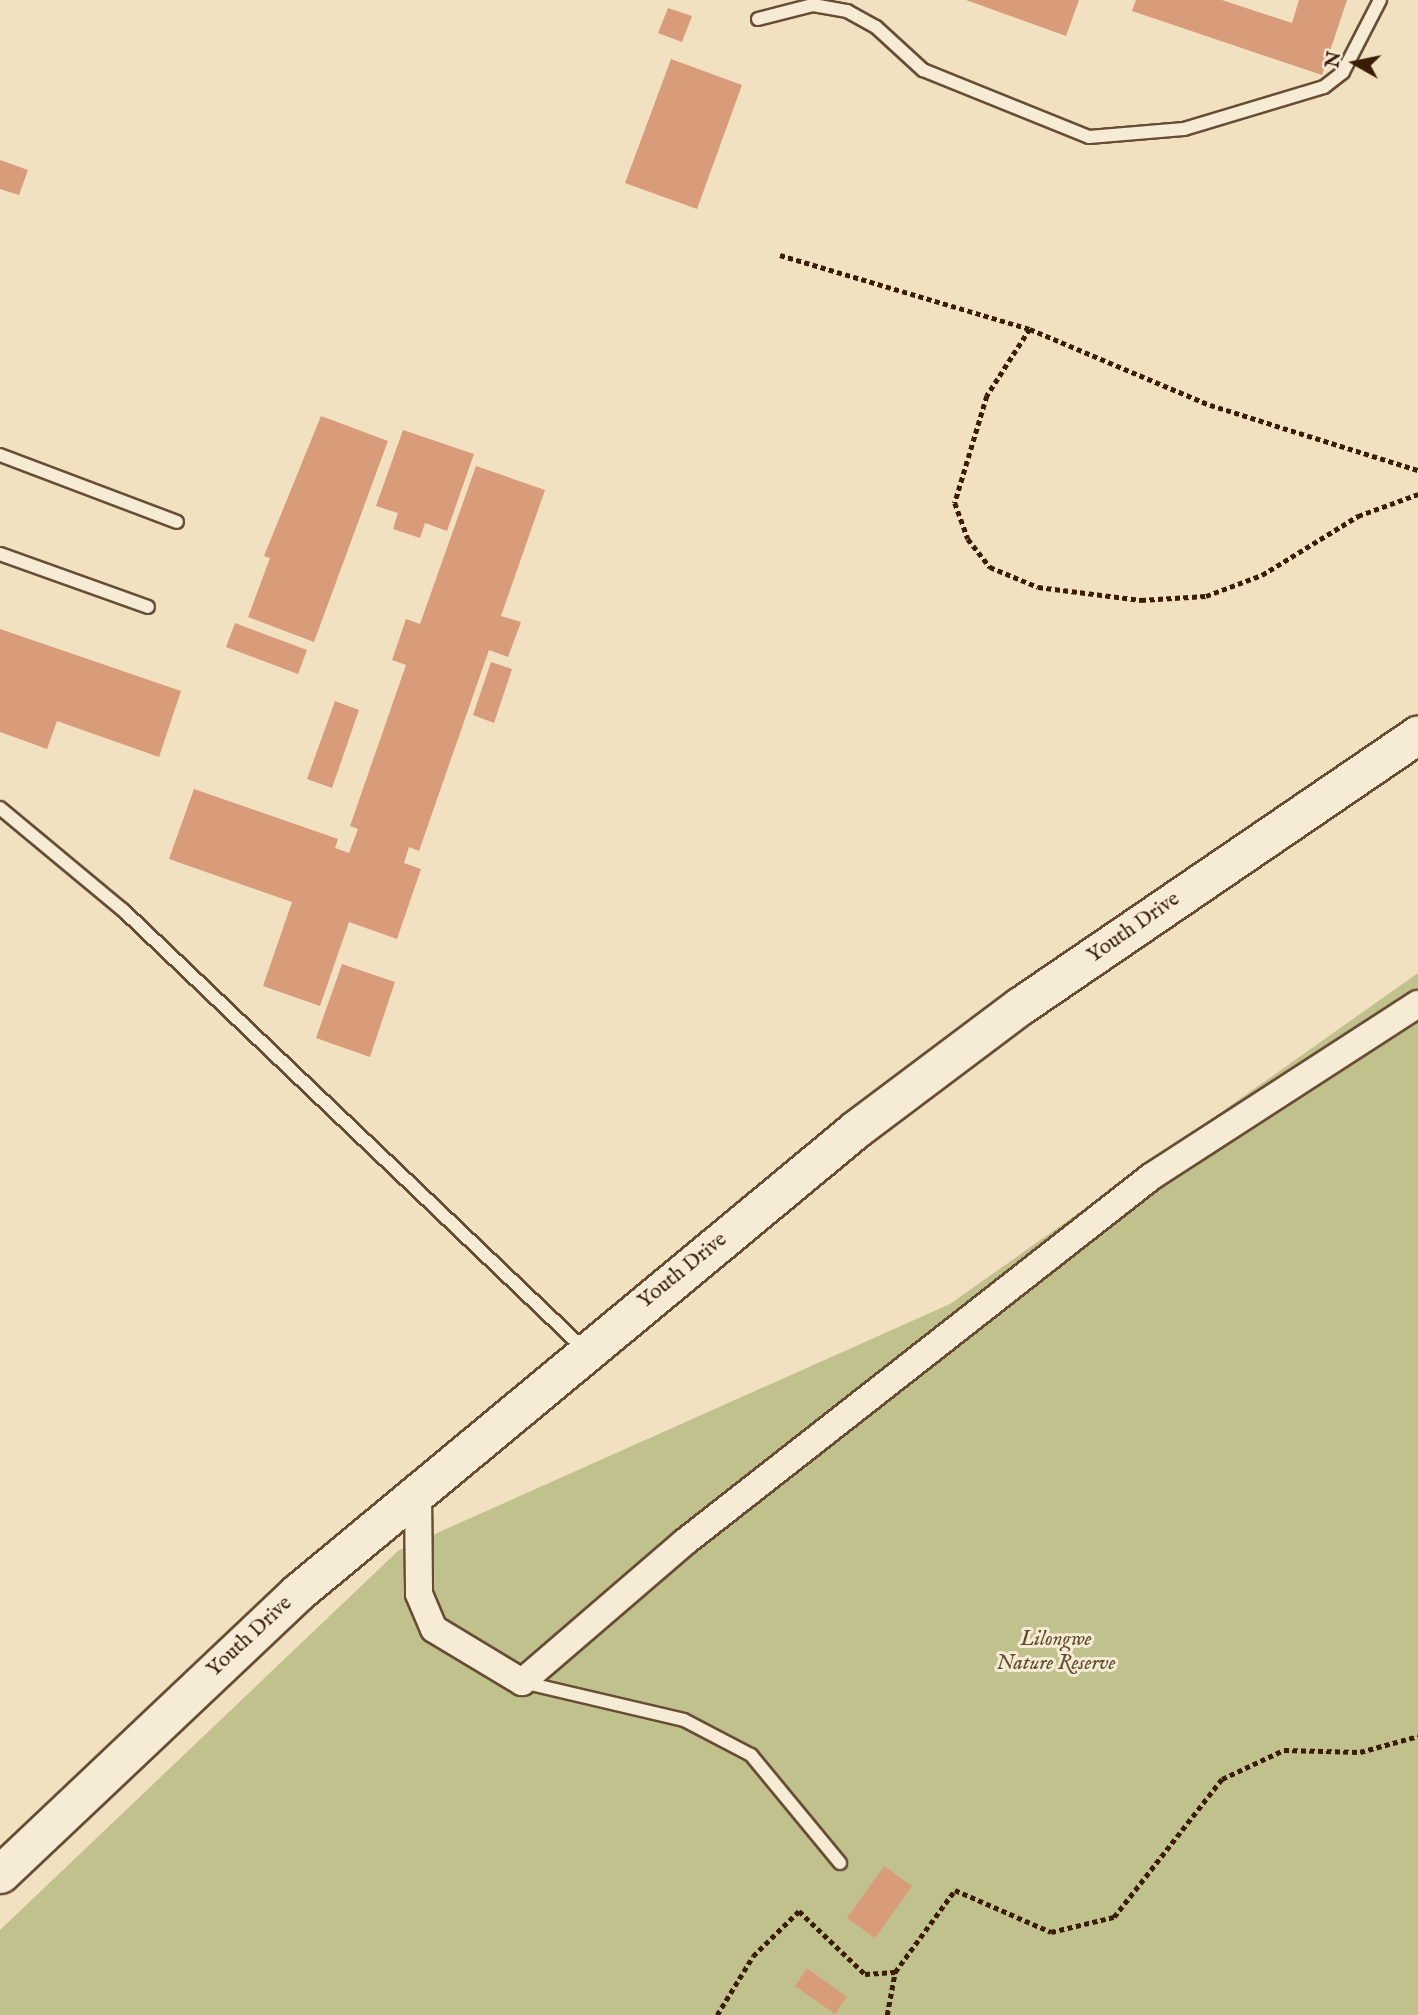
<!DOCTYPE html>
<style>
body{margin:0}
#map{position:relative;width:1418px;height:2015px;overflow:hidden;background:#f1e1c0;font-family:"IM FELL English",serif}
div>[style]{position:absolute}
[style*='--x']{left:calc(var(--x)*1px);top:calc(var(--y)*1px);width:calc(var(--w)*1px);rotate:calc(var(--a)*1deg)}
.green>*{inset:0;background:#c1c18d}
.building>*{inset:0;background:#d99c7b}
.path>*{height:4.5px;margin-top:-2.25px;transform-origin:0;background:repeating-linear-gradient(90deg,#3a1c07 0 5px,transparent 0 8.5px)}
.roads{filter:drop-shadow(2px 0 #684d35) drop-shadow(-2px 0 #684d35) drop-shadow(0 2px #684d35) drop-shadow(0 -2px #684d35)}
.lane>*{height:12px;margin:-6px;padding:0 6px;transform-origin:6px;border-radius:6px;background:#f6ecd6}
.street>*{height:26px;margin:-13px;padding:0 13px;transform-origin:13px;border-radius:13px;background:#f6ecd6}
.secondary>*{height:37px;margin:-18.5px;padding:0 18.5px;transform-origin:18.5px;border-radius:18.5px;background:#f6ecd6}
span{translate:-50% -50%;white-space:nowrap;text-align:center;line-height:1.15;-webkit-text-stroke:6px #f6ecd6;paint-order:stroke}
.street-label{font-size:21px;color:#3a1c07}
.park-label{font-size:21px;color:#624e2f;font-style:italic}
.north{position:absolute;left:1320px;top:28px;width:70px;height:70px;-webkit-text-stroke:5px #f6ecd6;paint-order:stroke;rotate:279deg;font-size:19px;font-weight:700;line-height:28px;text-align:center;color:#3a1c07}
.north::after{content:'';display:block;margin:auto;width:24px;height:32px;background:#3a1c07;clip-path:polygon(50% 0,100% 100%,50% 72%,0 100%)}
</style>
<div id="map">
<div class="green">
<div style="clip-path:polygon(1418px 973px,1418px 2015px,0 2015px,0 1930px,399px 1550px,950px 1304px)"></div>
</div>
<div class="building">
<div style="clip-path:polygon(966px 0,1079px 0,1066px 36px)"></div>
<div style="clip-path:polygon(1136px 0,1222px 0,1292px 23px,1299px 0,1347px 0,1322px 75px,1132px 11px)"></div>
<div style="clip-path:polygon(668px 8px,692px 16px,682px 42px,658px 33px)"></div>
<div style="clip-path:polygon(671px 59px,742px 85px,697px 209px,625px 183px)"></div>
<div style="clip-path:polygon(0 160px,28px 170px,19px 195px,0 189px)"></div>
<div style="clip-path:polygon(321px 416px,388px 441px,314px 642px,248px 617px,270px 558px,264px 556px)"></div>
<div style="clip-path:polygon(403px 430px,474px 454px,447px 531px,425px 523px,420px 538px,393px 529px,398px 513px,376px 506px)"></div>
<div style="clip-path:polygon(476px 466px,545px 490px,501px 616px,521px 622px,508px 657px,489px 650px,419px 851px,409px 847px,404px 863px,421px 869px,397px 939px,349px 922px,320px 1006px,263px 986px,292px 902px,169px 859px,194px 789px,338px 839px,335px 848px,349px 853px,358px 829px,350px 826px,406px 665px,392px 660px,406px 619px,420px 624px)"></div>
<div style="clip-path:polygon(235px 623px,307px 650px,298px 674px,226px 647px)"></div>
<div style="clip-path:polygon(0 629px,181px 691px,159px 757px,57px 721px,47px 749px,0 732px)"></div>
<div style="clip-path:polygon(491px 662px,512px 669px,494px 723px,473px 715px)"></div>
<div style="clip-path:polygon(335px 701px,359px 710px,332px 788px,307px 779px)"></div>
<div style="clip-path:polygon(342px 964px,395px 982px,370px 1057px,316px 1038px)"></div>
<div style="clip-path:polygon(884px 1866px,912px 1886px,875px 1938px,847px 1918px)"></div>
<div style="clip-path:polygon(807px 1968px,847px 1997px,835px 2014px,795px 1986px)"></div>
</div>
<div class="path">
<div style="--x:780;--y:255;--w:261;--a:16.5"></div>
<div style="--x:1030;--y:329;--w:195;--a:22.9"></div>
<div style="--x:1210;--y:405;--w:218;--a:17.4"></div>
<div style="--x:1030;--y:329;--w:80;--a:122.7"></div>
<div style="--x:987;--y:396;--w:112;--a:106.7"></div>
<div style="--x:955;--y:503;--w:38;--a:70"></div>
<div style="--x:968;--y:539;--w:36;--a:52"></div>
<div style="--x:990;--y:567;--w:52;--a:22.6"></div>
<div style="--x:1038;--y:587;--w:104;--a:7.2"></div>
<div style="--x:1141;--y:600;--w:65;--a:-3.5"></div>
<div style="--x:1206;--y:596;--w:60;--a:-20.6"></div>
<div style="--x:1262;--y:575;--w:113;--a:-31.6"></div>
<div style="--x:1358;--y:516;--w:64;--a:-20.1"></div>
<div style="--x:717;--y:2015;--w:69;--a:-58.6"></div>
<div style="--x:753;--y:1956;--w:64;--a:-44.4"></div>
<div style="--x:799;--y:1911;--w:91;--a:43.7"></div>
<div style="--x:865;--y:1974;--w:30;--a:-4"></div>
<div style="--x:895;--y:1972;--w:102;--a:-53.8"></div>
<div style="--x:955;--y:1890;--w:105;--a:23.6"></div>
<div style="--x:1051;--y:1932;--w:65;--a:-13.4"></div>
<div style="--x:1114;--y:1917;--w:175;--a:-52"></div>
<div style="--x:1222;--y:1779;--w:68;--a:-25.1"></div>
<div style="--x:1284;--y:1750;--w:76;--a:1.5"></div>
<div style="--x:1360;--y:1752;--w:60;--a:-15.4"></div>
<div style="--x:887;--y:2015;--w:44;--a:-79.5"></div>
</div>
<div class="roads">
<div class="lane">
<div style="--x:758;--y:19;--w:57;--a:-14.3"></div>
<div style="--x:813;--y:5;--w:35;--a:10"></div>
<div style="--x:847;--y:11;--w:33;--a:29"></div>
<div style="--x:876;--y:27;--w:64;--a:42.5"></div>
<div style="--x:923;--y:70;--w:179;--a:22"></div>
<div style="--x:1089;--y:137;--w:95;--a:-4.8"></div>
<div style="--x:1184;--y:129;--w:146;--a:-16.7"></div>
<div style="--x:1324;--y:87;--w:24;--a:-38"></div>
<div style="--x:1343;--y:72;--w:81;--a:-62.8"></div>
<div style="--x:0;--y:455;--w:189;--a:20.7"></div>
<div style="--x:0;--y:554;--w:157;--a:19.7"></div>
<div style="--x:0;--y:808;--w:160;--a:39.7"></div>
<div style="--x:123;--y:910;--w:638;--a:43.6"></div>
<div style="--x:522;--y:1682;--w:166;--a:13.2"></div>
<div style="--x:684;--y:1720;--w:76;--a:27.6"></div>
<div style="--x:751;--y:1755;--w:140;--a:50.5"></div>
</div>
<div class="street">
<div style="--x:418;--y:1494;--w:100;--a:89.4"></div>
<div style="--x:419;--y:1594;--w:38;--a:67"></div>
<div style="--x:434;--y:1629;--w:103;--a:31.1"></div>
<div style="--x:522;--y:1682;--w:216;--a:-40.7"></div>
<div style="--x:686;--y:1541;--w:592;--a:-38.07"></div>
<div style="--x:1152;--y:1176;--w:317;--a:-32.9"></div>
</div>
<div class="secondary">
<div style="--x:0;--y:1874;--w:409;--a:-43.4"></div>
<div style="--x:297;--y:1593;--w:726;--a:-39.69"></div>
<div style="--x:856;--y:1129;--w:205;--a:-36.9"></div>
<div style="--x:1020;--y:1006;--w:482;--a:-34.3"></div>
</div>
</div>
<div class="street-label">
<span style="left:1134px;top:928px;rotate:-35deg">Youth Drive</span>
<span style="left:683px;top:1271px;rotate:-39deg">Youth Drive</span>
<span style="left:250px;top:1637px;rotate:-43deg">Youth Drive</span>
</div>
<div class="park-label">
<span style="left:1056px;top:1652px">Lilongwe<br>Nature Reserve</span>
</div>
<div class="north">N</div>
</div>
